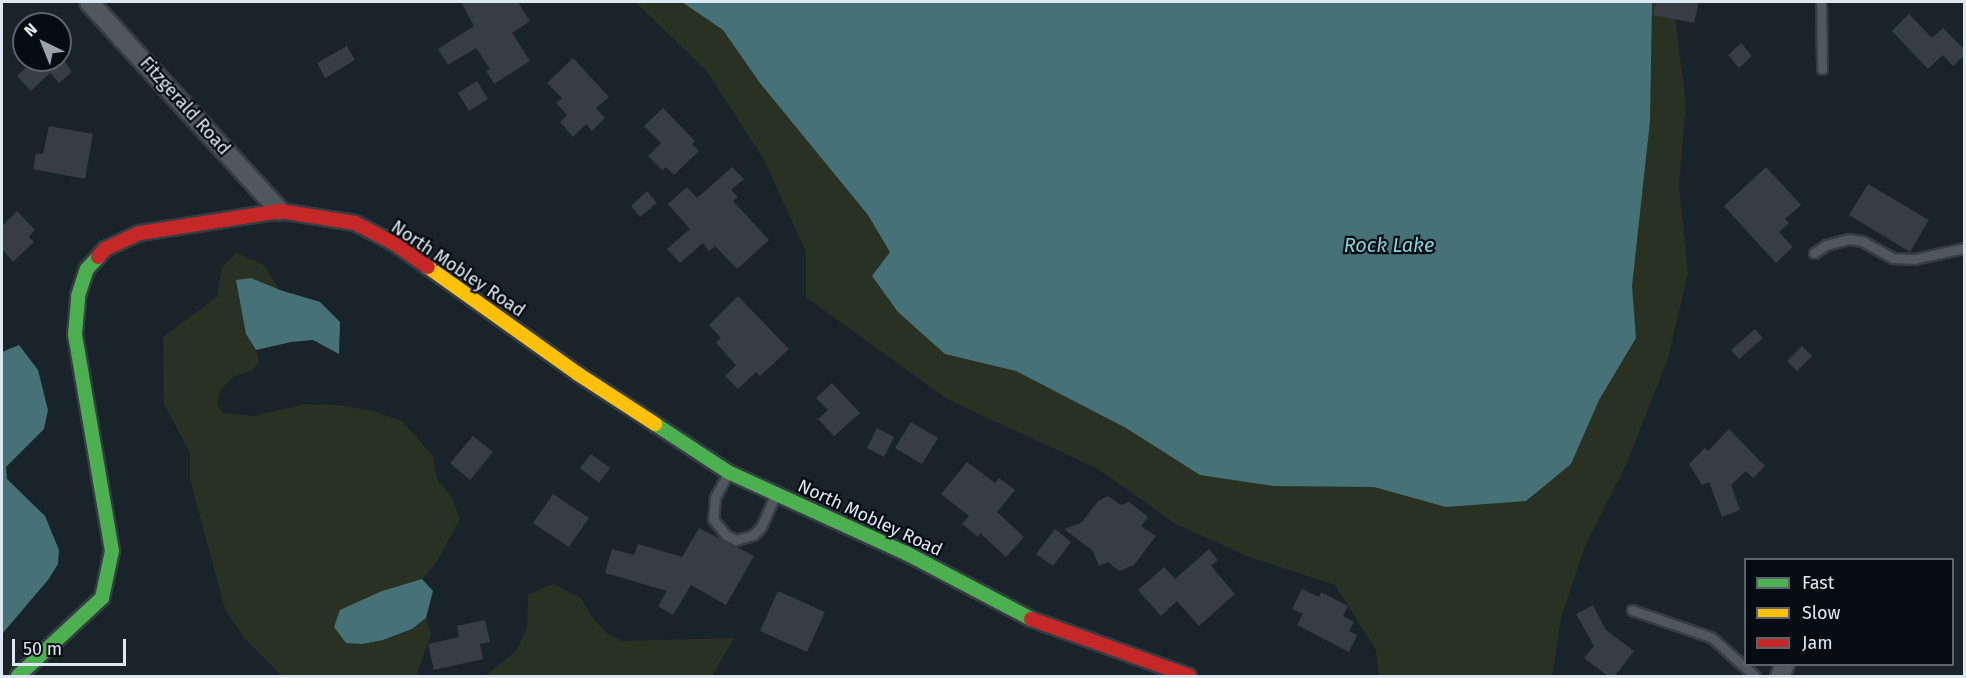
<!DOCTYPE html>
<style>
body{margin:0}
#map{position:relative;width:1966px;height:678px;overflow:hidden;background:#19232a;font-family:"Fira Sans",sans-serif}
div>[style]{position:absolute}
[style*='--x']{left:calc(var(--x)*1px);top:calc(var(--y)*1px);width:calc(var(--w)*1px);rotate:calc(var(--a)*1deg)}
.green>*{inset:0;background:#293122}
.water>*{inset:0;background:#467277}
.building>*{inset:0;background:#373c45}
.roads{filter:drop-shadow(2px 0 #353d43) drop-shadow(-2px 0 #353d43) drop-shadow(0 2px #353d43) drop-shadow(0 -2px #353d43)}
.lane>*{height:9px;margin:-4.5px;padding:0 4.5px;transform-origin:4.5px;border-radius:4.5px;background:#50585d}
.street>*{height:18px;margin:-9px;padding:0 9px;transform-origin:9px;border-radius:9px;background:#50585d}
.fast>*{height:14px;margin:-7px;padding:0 7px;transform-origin:7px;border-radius:7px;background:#4caf50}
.slow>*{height:14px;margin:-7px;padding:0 7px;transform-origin:7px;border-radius:7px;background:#ffc107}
.jam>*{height:14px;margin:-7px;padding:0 7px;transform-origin:7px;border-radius:7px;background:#c62828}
span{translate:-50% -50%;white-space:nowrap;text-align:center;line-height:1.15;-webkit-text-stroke:4.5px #050c12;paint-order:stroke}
.street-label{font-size:18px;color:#dde9f2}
.water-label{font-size:20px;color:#81d5dd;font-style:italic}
.frame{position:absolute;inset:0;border:3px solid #dde9f2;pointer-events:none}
.legend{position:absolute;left:1744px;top:558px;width:210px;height:108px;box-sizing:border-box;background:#050c12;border:2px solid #5b646c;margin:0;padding:8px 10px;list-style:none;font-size:18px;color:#dde9f2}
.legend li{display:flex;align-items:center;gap:12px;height:30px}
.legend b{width:30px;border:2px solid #5b646c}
.north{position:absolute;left:12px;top:12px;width:60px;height:60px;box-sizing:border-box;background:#050c12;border:2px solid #5b646c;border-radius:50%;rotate:317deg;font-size:16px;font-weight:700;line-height:24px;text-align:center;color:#dde9f2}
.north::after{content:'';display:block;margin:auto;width:21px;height:27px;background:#98a4ac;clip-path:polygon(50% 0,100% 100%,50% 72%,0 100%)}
.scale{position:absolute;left:12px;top:639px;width:114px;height:27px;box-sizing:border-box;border:3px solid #dde9f2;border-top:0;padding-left:8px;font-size:18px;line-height:21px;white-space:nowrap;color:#dde9f2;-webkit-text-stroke:4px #050c12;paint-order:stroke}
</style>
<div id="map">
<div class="green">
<div style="clip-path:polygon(635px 2px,1673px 2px,1686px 104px,1679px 186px,1688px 273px,1668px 358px,1626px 465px,1585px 546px,1561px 618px,1552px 676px,1379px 676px,1376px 650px,1335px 585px,1249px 557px,1176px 524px,1098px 469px,947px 399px,806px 297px,806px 252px,764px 160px,706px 70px)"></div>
<div style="clip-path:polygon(237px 253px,264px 265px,279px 290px,251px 278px,246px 334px,256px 350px,259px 361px,253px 370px,233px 377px,220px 391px,217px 404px,223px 413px,254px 416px,305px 404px,337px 405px,373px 411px,402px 421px,433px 456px,437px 479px,452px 498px,460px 519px,436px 563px,422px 579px,382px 591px,383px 640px,412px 630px,426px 618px,431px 634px,418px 671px,419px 676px,282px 676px,245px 639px,225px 609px,190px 479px,190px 453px,164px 404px,163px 337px,217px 297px,222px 266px)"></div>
<div style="clip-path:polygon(553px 584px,582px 599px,590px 615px,608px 634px,622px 641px,734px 638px,712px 676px,485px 676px,516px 651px,527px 628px,528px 595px)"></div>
</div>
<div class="water">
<div style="clip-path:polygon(682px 2px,1652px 2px,1650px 121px,1632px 286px,1636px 338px,1599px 400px,1571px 464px,1526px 501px,1446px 507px,1374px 487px,1273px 486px,1200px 475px,1126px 428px,1016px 371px,945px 354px,898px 312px,872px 276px,890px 252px,868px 215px,760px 83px,723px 30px)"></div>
<div style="clip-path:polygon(251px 278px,280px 290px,320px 302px,340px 322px,339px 354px,313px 340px,291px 342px,256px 350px,246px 334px,236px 280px)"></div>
<div style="clip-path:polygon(19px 345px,38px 370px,48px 410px,44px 429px,6px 467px,7px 479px,45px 516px,59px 550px,58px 564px,48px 580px,2px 634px,2px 352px)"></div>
<div style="clip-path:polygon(422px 579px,433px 591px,426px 618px,412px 629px,383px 640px,362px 644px,346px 643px,334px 627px,340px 610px,382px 591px)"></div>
</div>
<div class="building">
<div style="clip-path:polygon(461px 2px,518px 2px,530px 21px,512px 33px,530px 61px,494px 84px,486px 71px,490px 69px,476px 48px,448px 65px,438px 49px,474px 26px)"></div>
<div style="clip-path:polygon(1656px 2px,1699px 2px,1694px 23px,1653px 15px)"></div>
<div style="clip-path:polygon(1909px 14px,1932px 38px,1943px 28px,1965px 50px,1965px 55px,1953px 66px,1943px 55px,1928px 69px,1892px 31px)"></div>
<div style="clip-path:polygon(1741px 43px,1752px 56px,1739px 68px,1728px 55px)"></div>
<div style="clip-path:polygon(347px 46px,355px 60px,325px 78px,317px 63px)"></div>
<div style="clip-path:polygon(573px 58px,609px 97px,596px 108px,605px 118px,592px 131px,586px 124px,573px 137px,560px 122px,567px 115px,556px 103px,562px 98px,547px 83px)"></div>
<div style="clip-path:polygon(34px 60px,64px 60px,72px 72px,59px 83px,50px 73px,31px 91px,17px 76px)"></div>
<div style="clip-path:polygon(477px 81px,488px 99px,469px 111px,458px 93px)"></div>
<div style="clip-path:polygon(663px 108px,695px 141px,692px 144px,699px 151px,674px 175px,666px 167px,662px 170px,648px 156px,661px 143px,644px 126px)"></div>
<div style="clip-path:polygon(49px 126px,93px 134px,85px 179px,33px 169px,36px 153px,43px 154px)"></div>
<div style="clip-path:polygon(732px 167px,744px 179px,731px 190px,738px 197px,733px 201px,769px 240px,737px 269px,715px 246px,709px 251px,703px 243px,680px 263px,667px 249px,690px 229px,668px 204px,687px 187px,697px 198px)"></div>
<div style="clip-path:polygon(1766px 167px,1801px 205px,1785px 219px,1789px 223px,1779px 232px,1793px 247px,1776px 263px,1724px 206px)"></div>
<div style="clip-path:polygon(1868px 184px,1929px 220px,1910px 252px,1849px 215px)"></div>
<div style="clip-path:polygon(647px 191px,657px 203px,640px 217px,631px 206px)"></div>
<div style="clip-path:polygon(17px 211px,35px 230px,29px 237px,34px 242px,13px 262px,2px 249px,2px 226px)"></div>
<div style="clip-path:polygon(738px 296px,789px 349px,760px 376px,756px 372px,738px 389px,725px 376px,736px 365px,716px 343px,721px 338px,709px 325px)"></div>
<div style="clip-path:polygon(1755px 329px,1763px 338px,1739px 359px,1731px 350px)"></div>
<div style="clip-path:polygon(1802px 346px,1812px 356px,1797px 371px,1787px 361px)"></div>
<div style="clip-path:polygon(832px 383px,860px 413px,834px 436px,818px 419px,828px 410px,816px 398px)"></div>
<div style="clip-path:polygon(911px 422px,938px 438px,922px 464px,895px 448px)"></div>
<div style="clip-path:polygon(877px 428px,894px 437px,884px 457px,867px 448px)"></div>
<div style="clip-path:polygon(1729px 429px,1765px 466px,1753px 478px,1746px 471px,1731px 485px,1740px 510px,1722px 517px,1709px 482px,1702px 485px,1689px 464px,1705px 448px,1708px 451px)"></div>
<div style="clip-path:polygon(473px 436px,493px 452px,470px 480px,450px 463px)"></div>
<div style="clip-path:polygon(591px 454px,610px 468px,599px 483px,580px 468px)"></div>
<div style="clip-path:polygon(967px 462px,995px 483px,999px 478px,1015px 490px,997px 512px,1024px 537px,1006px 557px,980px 533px,978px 537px,962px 524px,969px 516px,941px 494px)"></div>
<div style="clip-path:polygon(553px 494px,589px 518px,569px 547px,533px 523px)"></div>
<div style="clip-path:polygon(1108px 496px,1121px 505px,1129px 502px,1148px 517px,1141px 526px,1156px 536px,1134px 565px,1119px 571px,1108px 562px,1099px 566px,1093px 551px,1064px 529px,1081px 523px,1098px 501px)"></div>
<div style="clip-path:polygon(699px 528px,754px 556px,726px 605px,691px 585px,673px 615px,658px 606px,667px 591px,605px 573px,612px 549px,634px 555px,638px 544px,682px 557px)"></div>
<div style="clip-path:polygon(1055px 529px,1071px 542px,1053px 566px,1036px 554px)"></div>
<div style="clip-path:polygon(1209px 549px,1218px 560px,1211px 566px,1235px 594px,1199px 626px,1177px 601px,1161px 616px,1138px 590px,1164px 567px,1175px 579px)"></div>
<div style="clip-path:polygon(1302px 589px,1319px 597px,1321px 592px,1348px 606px,1343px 616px,1354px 622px,1349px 631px,1357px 635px,1349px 652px,1297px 625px,1303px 614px,1292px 609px)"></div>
<div style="clip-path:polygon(778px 591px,825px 612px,807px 652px,760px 631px)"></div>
<div style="clip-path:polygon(1593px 605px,1606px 630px,1634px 651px,1615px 676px,1608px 676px,1584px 658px,1594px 646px,1576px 614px)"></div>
<div style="clip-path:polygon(485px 620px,490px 642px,480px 644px,483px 659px,434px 670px,428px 644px,459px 637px,457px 626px)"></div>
</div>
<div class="roads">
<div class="lane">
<div style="--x:1821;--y:2;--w:67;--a:89.1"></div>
<div style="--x:1814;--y:253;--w:14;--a:-34"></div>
<div style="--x:1826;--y:245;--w:24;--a:-15"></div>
<div style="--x:1849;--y:239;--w:13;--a:9"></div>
<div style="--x:1862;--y:241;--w:35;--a:29"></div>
<div style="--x:1893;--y:258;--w:21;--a:3"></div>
<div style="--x:1914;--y:259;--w:51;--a:-12.4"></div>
<div style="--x:727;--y:475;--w:26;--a:118"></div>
<div style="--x:715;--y:498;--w:21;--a:95"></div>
<div style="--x:713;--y:519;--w:21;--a:51"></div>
<div style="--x:726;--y:535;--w:11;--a:27"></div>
<div style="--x:736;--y:540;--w:18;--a:-16"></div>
<div style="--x:753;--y:535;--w:11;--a:-45"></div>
<div style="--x:761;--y:527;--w:36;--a:-66"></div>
<div style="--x:1632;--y:610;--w:83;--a:18.9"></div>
<div style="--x:1711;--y:637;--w:59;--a:41.6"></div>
</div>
<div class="street">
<div style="--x:89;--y:2;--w:283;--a:47.6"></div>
<div style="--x:1780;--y:676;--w:13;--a:-67"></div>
</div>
<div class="fast">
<div style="--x:655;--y:424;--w:87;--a:33.3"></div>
<div style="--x:728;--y:472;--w:196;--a:24.5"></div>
<div style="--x:906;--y:553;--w:141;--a:27.8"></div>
<div style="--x:18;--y:676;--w:115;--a:-42.9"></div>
<div style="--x:102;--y:598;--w:48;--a:-78"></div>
<div style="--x:112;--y:551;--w:220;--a:-99.7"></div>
<div style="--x:75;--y:334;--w:38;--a:-85"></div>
<div style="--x:78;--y:296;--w:28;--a:-72"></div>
<div style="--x:87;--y:269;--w:16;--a:-47"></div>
</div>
<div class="slow">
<div style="--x:428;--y:267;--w:184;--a:35.5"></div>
<div style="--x:578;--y:374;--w:92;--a:33"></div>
</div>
<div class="jam">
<div style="--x:98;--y:257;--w:11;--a:-49"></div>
<div style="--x:105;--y:249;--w:38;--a:-25"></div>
<div style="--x:140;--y:233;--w:142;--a:-8.9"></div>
<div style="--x:280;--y:211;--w:76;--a:9.1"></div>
<div style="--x:355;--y:223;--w:45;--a:27.7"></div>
<div style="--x:395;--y:244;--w:40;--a:34.9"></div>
<div style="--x:1031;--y:619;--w:168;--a:19.8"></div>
</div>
</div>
<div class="street-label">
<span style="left:185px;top:106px;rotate:48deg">Fitzgerald Road</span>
<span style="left:458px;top:269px;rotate:34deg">North Mobley Road</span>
<span style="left:870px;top:518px;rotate:25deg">North Mobley Road</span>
</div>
<div class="water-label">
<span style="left:1389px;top:245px">Rock Lake</span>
</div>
<div class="frame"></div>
<ul class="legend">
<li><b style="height:8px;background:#4caf50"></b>Fast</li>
<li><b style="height:8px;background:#ffc107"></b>Slow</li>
<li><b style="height:8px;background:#c62828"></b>Jam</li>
</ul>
<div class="north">N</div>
<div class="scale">50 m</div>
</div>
